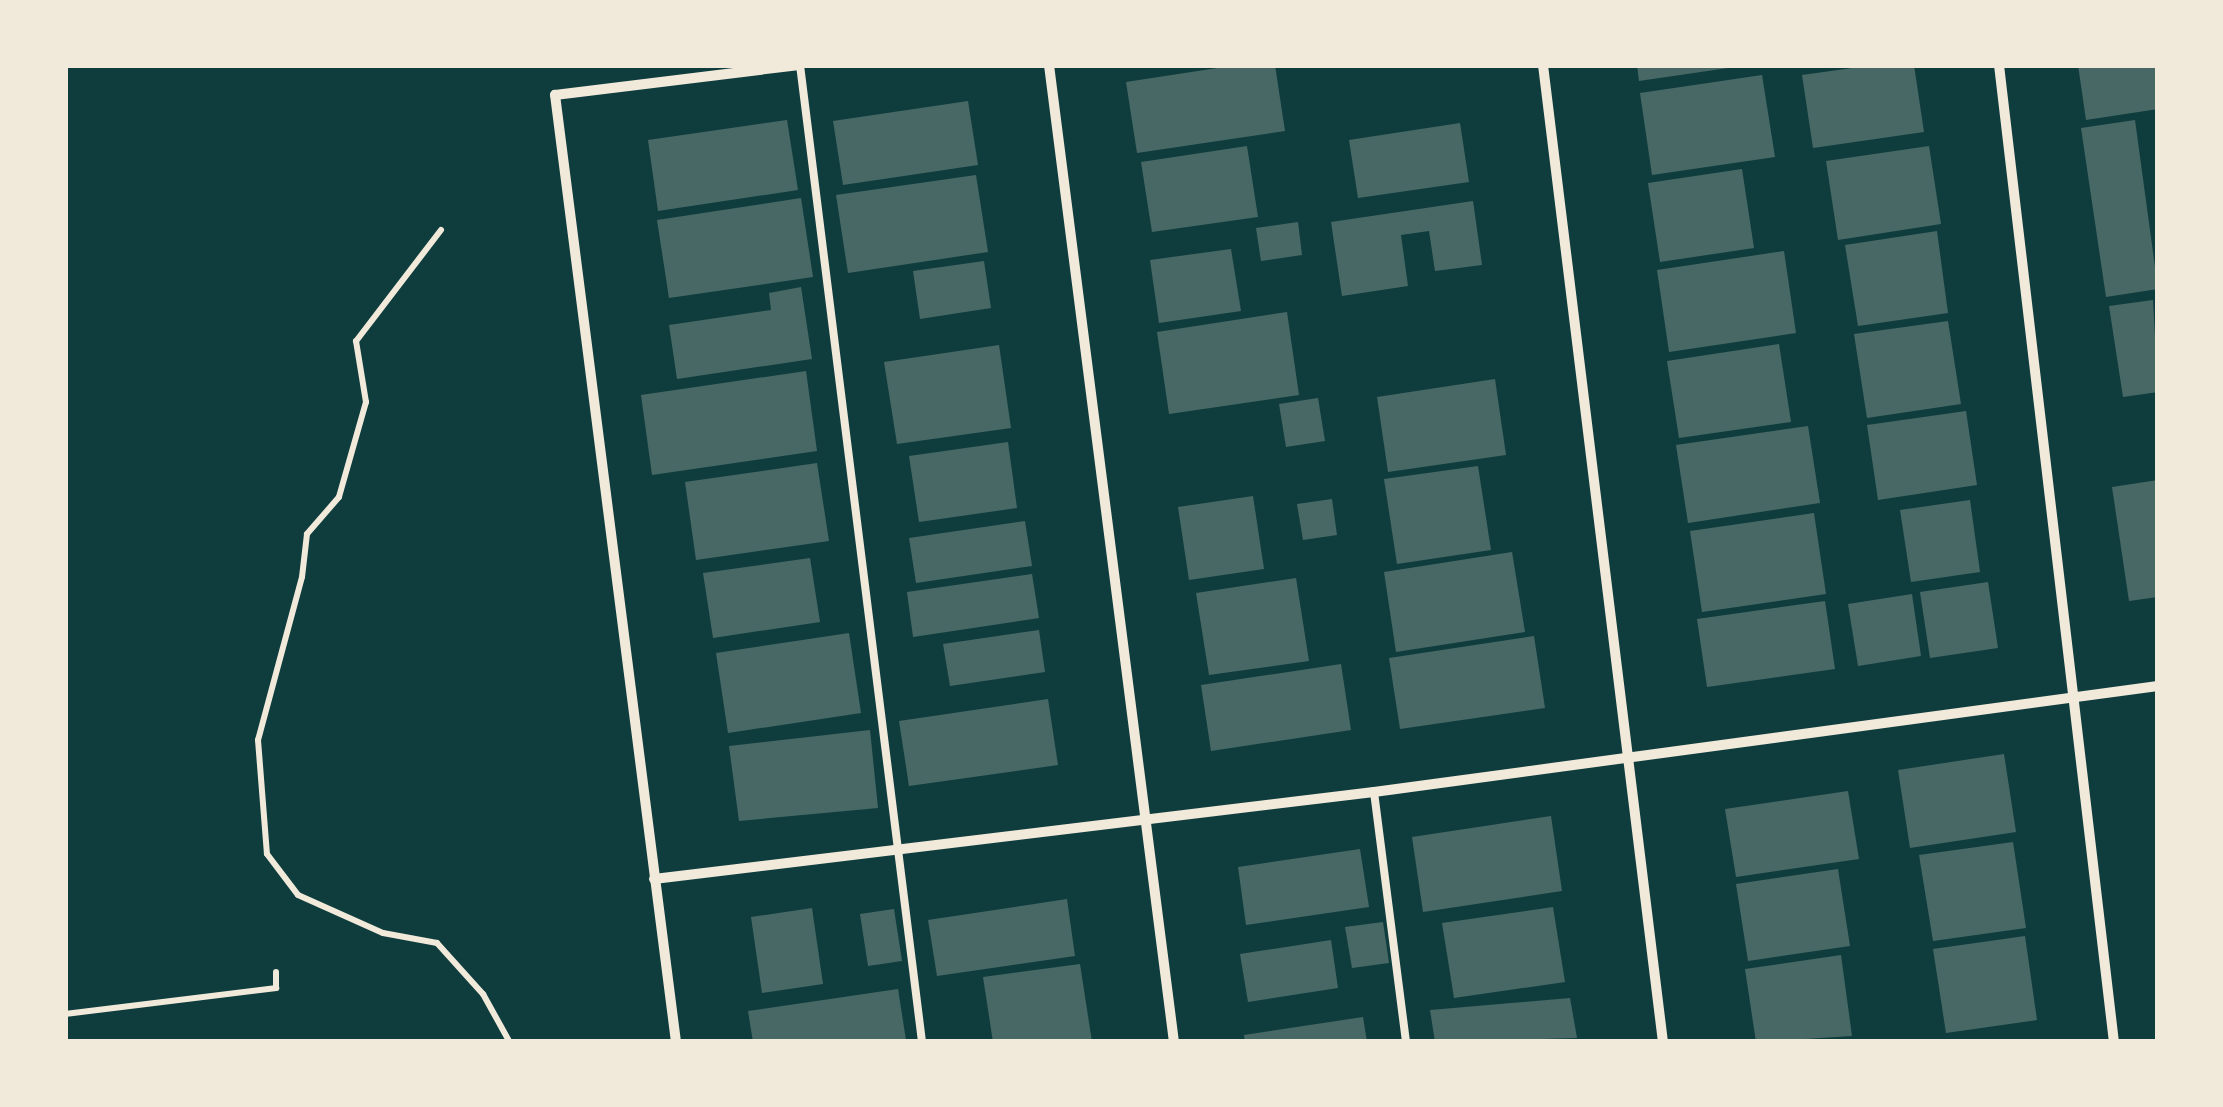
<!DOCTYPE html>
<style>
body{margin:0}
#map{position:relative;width:2223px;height:1107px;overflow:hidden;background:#0f3d3e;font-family:Roboto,sans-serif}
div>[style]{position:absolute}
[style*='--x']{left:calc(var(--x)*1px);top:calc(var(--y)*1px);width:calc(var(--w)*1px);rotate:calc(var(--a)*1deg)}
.building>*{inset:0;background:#486865}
.path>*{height:6px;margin:-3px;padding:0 3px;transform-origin:3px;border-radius:3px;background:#f1e9da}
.service>*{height:8px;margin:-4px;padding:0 4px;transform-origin:4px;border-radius:4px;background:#f1e9da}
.minor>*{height:10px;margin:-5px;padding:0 5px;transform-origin:5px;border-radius:5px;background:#f1e9da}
span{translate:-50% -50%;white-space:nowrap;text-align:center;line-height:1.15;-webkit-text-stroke:9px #f1e9da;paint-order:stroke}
.frame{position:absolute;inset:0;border:68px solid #f1e9da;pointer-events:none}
</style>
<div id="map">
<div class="building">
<div style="clip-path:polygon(1237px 65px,1275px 65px,1285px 131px,1137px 153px,1126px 82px)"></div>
<div style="clip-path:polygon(1637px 65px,1735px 65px,1735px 67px,1639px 81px)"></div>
<div style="clip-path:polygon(1874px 65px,1914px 65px,1924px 132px,1813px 148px,1802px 75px)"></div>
<div style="clip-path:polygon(2078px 65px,2158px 65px,2158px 109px,2086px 120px)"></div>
<div style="clip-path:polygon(1762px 75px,1775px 157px,1652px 175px,1640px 93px)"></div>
<div style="clip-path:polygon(968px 101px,978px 165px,843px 185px,833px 121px)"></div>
<div style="clip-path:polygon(787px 120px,798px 190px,658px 211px,648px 140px)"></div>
<div style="clip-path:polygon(2135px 120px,2158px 289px,2106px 297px,2081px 128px)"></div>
<div style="clip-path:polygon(1460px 123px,1469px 182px,1358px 198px,1349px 140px)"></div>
<div style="clip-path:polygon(1247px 146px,1258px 217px,1152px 232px,1141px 162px)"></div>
<div style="clip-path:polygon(1929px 146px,1941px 224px,1838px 240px,1826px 161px)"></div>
<div style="clip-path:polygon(1742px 169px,1754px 248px,1660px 262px,1648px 183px)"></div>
<div style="clip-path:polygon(976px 175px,988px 252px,848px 273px,836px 195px)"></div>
<div style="clip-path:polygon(801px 198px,813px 277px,669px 298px,657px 220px)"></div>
<div style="clip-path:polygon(1473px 201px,1482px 265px,1435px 271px,1429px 231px,1401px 235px,1408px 286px,1342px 296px,1331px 222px)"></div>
<div style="clip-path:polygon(1298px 222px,1302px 255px,1261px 261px,1256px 228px)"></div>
<div style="clip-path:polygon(1937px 231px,1948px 313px,1858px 326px,1845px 245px)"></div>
<div style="clip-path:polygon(1231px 249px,1241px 311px,1159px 323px,1150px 260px)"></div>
<div style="clip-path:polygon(1784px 251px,1796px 333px,1669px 352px,1657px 270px)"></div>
<div style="clip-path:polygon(984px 261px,991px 308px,920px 319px,913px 271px)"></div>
<div style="clip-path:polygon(801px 287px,812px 359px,677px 379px,669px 325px,771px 310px,769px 293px)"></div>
<div style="clip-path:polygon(2153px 300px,2158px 392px,2123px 397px,2109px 306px)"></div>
<div style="clip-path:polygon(1287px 312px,1299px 395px,1169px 414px,1157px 332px)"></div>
<div style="clip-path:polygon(1948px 321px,1961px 404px,1867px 418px,1854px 334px)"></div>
<div style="clip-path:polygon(1779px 344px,1791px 422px,1679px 438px,1667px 361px)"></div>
<div style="clip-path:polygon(999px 345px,1011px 428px,897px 444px,884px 362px)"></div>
<div style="clip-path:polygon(806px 371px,817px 451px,652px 475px,641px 395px)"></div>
<div style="clip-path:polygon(1495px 379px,1506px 455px,1388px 472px,1377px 397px)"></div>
<div style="clip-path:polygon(1318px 398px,1325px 441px,1286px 447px,1279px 404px)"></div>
<div style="clip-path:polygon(1966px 411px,1977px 485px,1878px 500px,1867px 425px)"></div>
<div style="clip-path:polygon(1808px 426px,1820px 503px,1688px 523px,1676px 445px)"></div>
<div style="clip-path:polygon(1008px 442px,1017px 508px,919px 522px,909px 456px)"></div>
<div style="clip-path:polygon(817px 463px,829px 541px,696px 560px,685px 482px)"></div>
<div style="clip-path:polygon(1478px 466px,1491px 550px,1397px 564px,1384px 479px)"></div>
<div style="clip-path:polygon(2158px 480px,2158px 597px,2129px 601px,2112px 487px)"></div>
<div style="clip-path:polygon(1253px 496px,1264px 569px,1189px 580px,1178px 507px)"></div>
<div style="clip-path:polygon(1332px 499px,1337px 535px,1303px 540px,1297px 504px)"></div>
<div style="clip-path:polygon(1970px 500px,1980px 572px,1911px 582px,1900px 510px)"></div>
<div style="clip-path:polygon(1814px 513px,1826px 594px,1702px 612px,1690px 531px)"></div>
<div style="clip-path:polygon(1025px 521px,1032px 566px,916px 583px,909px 538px)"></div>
<div style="clip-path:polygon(1512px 552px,1525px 632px,1396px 652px,1384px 572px)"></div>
<div style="clip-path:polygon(810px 558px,820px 622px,713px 638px,703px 573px)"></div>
<div style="clip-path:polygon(1032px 574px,1039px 618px,913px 637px,907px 592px)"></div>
<div style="clip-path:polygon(1296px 578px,1309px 661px,1209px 675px,1196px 593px)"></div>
<div style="clip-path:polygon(1988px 582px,1998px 648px,1930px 658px,1920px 592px)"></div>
<div style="clip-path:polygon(1912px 594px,1921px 656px,1858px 666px,1848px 604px)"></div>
<div style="clip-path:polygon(1825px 601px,1835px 669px,1707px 687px,1697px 619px)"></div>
<div style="clip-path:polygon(1039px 630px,1045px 672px,950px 686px,943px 644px)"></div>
<div style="clip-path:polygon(849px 633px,861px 713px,728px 733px,716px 653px)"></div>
<div style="clip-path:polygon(1534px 636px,1545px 708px,1400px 729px,1389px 658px)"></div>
<div style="clip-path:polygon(1341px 664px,1351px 730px,1211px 751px,1201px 685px)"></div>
<div style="clip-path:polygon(1048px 699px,1058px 765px,909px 786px,899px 721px)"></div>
<div style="clip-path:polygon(870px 730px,878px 808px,739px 821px,729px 746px)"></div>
<div style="clip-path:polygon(2004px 754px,2016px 832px,1910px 848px,1898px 770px)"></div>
<div style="clip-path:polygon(1848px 791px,1859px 859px,1736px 877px,1725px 809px)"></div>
<div style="clip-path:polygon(1551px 816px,1562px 891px,1423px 912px,1412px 837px)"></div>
<div style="clip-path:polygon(2013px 842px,2026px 928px,1933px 941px,1919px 855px)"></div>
<div style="clip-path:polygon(1360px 849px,1369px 907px,1246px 925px,1238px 867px)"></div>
<div style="clip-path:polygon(1838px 869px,1850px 946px,1748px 961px,1736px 884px)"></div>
<div style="clip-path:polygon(1067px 899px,1075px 956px,937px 976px,928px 920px)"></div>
<div style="clip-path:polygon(1553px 907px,1565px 982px,1454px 998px,1442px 923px)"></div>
<div style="clip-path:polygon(812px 908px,823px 984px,762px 993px,751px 917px)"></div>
<div style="clip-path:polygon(894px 909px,902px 961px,868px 966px,860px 914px)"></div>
<div style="clip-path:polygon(1383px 922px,1389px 963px,1352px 968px,1345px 927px)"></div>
<div style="clip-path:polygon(2025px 936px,2037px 1020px,1946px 1033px,1933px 949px)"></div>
<div style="clip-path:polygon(1331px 940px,1338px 988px,1248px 1002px,1240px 954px)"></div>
<div style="clip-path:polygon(1841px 955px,1852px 1036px,1756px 1042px,1745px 969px)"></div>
<div style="clip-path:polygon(1080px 964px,1092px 1042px,993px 1042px,983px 977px)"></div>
<div style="clip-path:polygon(898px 989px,906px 1040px,753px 1042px,748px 1011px)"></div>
<div style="clip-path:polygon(1570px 998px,1577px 1038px,1435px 1042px,1430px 1010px)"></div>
<div style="clip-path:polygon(1363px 1017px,1367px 1042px,1245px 1042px,1244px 1035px)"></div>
</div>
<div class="path">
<div style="--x:441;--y:230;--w:140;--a:127.4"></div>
<div style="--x:356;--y:341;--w:62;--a:80.7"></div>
<div style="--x:366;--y:402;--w:99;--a:105.9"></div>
<div style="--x:339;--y:497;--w:49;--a:130.9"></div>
<div style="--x:307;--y:534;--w:43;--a:96.6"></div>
<div style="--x:302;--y:577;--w:169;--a:105.1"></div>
<div style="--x:258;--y:740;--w:114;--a:85.5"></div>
<div style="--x:267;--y:854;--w:51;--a:52.9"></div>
<div style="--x:298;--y:895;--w:93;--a:24.1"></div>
<div style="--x:383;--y:933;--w:55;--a:10.5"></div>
<div style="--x:437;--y:943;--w:69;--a:48"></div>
<div style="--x:483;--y:994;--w:54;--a:61"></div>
<div style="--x:65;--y:1014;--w:213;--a:-7"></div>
<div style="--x:276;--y:988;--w:16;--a:-90"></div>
</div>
<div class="service">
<div style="--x:800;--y:65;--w:985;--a:82.88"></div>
<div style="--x:1374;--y:792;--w:252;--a:82.7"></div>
</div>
<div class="minor">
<div style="--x:1049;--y:65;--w:985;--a:82.71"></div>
<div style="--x:1543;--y:65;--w:984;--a:83"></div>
<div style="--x:1999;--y:65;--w:984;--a:83.29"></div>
<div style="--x:654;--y:879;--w:725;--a:-6.89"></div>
<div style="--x:1374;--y:792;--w:791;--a:-7.7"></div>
<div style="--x:676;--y:1042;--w:955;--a:-97.28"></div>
<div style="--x:555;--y:95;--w:246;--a:-7"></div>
</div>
<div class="frame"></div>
</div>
